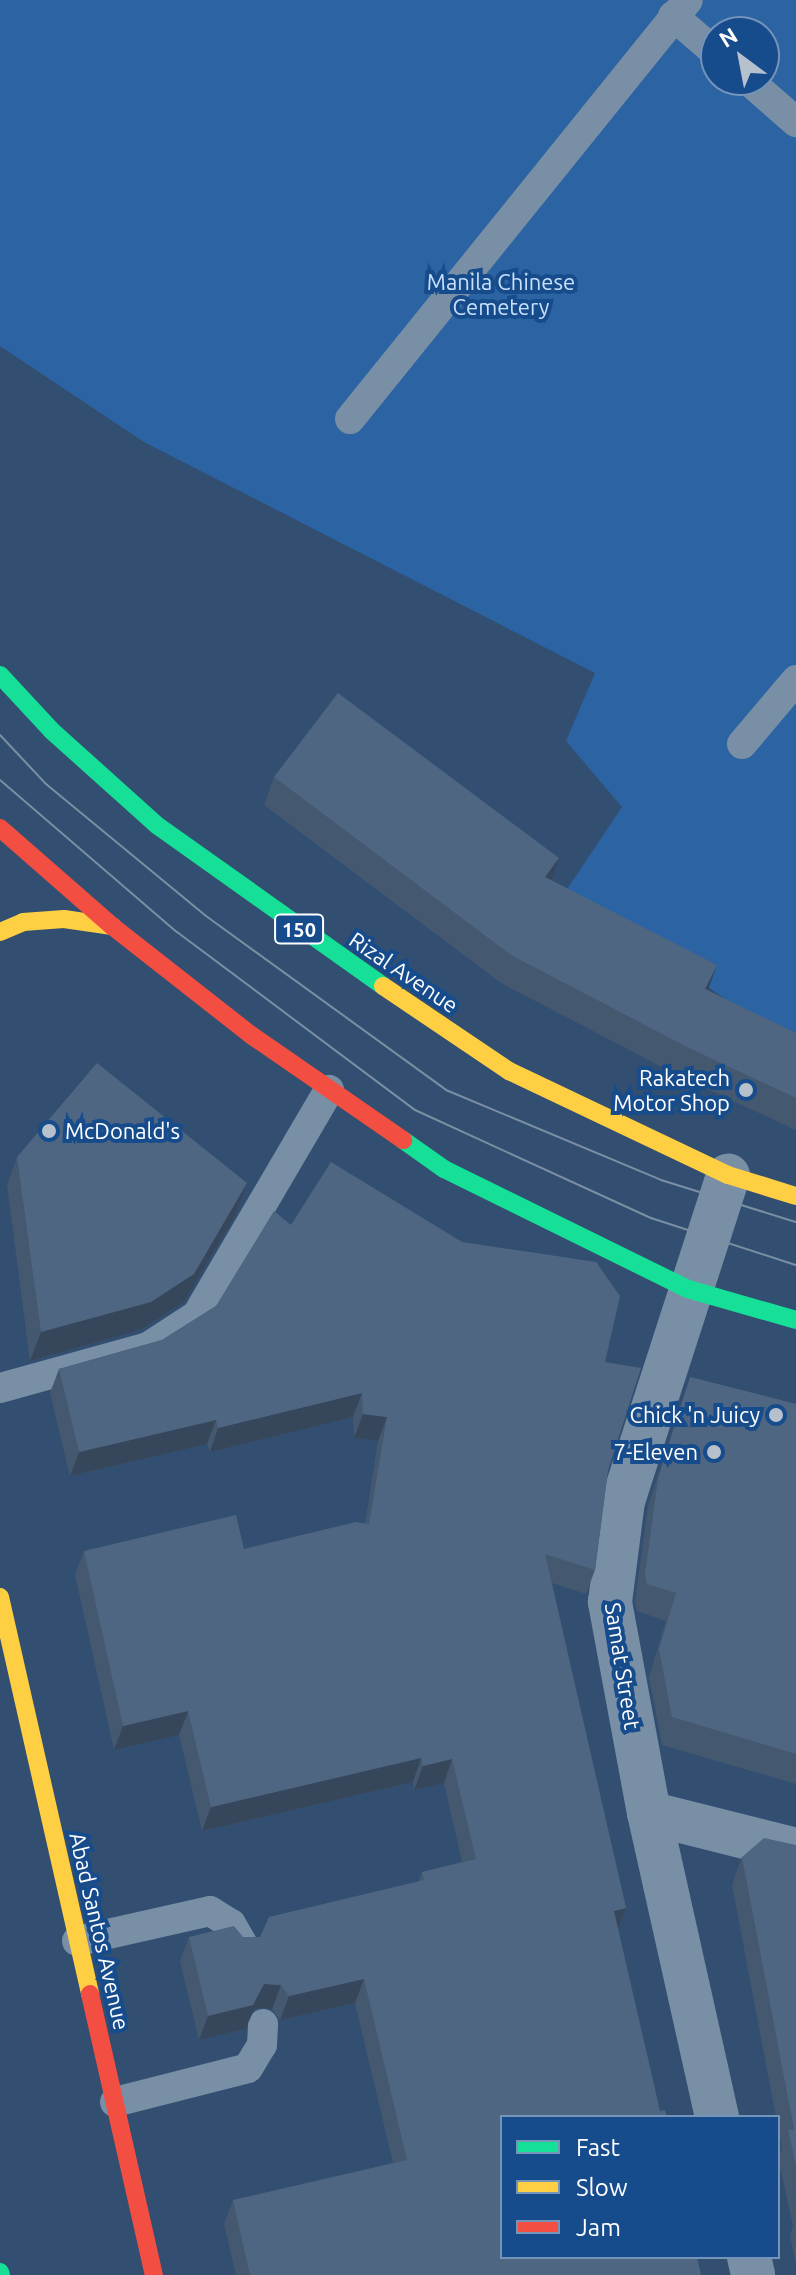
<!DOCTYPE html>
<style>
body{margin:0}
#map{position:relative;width:796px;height:2275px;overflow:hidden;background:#324f71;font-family:Ubuntu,sans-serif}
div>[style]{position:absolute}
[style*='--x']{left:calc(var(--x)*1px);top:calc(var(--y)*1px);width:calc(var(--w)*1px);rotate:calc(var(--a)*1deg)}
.green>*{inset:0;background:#2b63a3}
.lane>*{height:30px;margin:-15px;padding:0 15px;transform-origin:15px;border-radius:15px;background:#798fa6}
.street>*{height:44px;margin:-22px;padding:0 22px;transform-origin:22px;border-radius:22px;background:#798fa6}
.fast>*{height:18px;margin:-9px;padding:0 9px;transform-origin:9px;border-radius:9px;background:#16e098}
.slow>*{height:18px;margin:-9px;padding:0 9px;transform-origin:9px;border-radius:9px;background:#ffcf43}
.jam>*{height:18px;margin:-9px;padding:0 9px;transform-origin:9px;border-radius:9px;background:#f24e42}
.tram>*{height:2px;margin:-1px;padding:0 1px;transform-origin:1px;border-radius:1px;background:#7a8fa4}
.wall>*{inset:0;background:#445870}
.shaded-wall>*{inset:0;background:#37475b}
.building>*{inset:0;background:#4f6682}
.dots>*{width:22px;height:22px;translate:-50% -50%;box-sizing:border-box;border:4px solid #174c8c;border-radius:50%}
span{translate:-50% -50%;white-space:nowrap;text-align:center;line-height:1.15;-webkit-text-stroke:8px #174c8c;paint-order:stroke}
.shield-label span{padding:2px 6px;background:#174c8c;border:2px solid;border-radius:6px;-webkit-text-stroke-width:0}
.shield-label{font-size:20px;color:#fff;font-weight:700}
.park-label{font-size:22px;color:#c8e0fb}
.street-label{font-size:22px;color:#fff}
.poi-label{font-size:22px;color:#fff}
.right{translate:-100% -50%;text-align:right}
.left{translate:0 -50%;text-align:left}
.legend{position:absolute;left:500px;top:2115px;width:280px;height:144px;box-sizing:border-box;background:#174c8c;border:2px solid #7494ba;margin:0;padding:10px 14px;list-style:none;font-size:24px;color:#fff}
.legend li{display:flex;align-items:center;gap:16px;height:40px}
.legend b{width:40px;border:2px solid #7494ba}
.north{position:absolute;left:700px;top:16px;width:80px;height:80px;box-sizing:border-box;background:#174c8c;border:2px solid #7494ba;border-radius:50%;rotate:328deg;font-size:22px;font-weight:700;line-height:32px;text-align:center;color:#fff}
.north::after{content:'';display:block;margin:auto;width:28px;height:36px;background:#b7c1cd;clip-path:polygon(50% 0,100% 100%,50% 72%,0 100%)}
</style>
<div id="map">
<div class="green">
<div style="clip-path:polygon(evenodd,0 0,796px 0,796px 1048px,567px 889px,622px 807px,566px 741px,595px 673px,144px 442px,0 346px,0 0,716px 32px,764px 32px,764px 80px,716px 80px,716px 32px)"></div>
</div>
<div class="lane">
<div style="--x:673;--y:16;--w:57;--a:40.7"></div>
<div style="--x:748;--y:80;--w:64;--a:41.2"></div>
<div style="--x:350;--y:419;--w:538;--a:-51.11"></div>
<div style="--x:742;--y:744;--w:84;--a:-49.8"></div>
<div style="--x:0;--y:1388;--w:154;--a:-15.5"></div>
<div style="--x:148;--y:1347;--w:59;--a:-33.1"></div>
<div style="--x:197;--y:1315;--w:261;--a:-59.6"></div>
<div style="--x:77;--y:1941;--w:136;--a:-12.7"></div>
<div style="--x:210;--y:1911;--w:25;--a:32"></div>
<div style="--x:231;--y:1924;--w:24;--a:60"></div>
<div style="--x:115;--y:2102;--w:137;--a:-14.3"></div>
<div style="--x:248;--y:2068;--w:27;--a:-59"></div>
<div style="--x:262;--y:2045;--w:21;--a:-87"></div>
</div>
<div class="street">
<div style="--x:649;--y:1813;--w:152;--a:14.1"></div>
<div style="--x:717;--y:2117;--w:312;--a:-102.6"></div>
<div style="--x:649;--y:1813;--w:215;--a:-100.5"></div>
<div style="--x:610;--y:1602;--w:102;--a:-82.7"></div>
<div style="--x:623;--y:1501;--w:342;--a:-72.1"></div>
<div style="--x:749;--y:2257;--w:18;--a:77"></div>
</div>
<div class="fast">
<div style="--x:0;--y:675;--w:76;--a:47.1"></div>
<div style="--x:52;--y:731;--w:142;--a:41.9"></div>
<div style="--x:158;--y:826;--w:276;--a:35.4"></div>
<div style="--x:403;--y:1140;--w:50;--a:35.3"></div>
<div style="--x:444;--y:1169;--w:272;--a:26.2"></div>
<div style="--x:688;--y:1289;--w:112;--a:16"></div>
<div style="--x:0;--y:2272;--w:3;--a:72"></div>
</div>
<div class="slow">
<div style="--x:0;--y:932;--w:25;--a:-23"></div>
<div style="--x:23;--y:922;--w:41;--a:-4.2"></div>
<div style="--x:64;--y:919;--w:49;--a:8.3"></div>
<div style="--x:383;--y:986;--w:152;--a:34"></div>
<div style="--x:509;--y:1071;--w:242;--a:25.4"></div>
<div style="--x:728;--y:1175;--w:71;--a:17.2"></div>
<div style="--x:0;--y:1597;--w:407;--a:77.2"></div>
</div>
<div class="jam">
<div style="--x:0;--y:828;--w:149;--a:41.2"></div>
<div style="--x:112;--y:926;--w:177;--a:38.1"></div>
<div style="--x:251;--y:1035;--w:185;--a:34.6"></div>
<div style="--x:90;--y:1994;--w:288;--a:77.2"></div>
</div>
<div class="tram">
<div style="--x:0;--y:735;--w:67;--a:46.8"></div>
<div style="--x:46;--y:784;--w:207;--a:39.5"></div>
<div style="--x:206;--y:916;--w:296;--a:35.9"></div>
<div style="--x:446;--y:1090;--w:233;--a:22.7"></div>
<div style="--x:661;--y:1180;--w:141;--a:17.3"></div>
<div style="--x:0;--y:780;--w:233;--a:40.7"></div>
<div style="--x:177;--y:932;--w:297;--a:36.8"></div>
<div style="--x:415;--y:1110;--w:260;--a:24.6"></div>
<div style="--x:651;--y:1218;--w:152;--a:18"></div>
</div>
<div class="wall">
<div style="clip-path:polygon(274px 777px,551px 880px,708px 991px,796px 1033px,796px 1130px,679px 1076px,501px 983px,264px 805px)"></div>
<div style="clip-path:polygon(17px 1157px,247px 1183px,237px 1212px,184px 1302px,140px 1330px,30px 1361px,7px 1185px)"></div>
<div style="clip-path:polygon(291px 1225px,605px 1362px,608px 1470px,595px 1570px,586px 1594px,552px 1583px,626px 1908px,618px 1930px,660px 2111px,701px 2275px,236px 2275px,224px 2224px,233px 2200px,393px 2163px,355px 2003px,280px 2020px,272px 2009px,255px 2008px,245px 2029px,199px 2040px,180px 1961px,189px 1937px,260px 1937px,418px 1882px,422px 1872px,462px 1862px,444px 1783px,414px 1790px,413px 1782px,202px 1831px,179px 1735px,114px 1750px,75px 1575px,84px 1551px,244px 1549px,365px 1524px,378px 1441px,354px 1438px,353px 1417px,210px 1452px,207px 1444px,70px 1476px,50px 1393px,59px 1369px,162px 1340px,216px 1306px)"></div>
<div style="clip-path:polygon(690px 1377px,796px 1404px,796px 1784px,662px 1745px,649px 1677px,666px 1621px,637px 1611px,635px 1601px,648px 1506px)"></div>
<div style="clip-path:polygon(796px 1845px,796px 2264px,790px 2236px,793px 2226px,778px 2158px,782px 2148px,778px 2128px,778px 2117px,776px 2117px,732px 1885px,742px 1857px)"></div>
</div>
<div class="shaded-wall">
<div style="clip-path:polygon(559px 858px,549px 886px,545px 877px)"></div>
<div style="clip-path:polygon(717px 965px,707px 993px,705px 989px)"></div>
<div style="clip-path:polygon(247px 1183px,237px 1212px,184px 1302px,140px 1330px,30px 1361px,41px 1332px)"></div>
<div style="clip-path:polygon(362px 1393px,353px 1417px,210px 1452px,218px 1428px)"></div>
<div style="clip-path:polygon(363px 1414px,387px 1417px,378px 1441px,354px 1438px)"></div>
<div style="clip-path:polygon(216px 1420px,207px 1444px,70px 1476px,79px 1452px)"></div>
<div style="clip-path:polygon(188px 1711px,179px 1735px,114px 1750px,123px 1726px)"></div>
<div style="clip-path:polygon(421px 1758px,413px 1782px,202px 1831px,211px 1807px)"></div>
<div style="clip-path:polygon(452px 1759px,444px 1783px,414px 1790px,423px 1766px)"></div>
<div style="clip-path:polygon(626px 1908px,617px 1932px,614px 1911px)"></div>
<div style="clip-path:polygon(364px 1979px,355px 2003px,280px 2020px,289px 1996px)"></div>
<div style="clip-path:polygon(264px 1984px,281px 1985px,272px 2009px,255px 2008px,245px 2029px,199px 2040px,208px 2016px)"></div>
</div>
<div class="building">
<div style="clip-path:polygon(338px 693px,559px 858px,545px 877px,717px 965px,705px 989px,796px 1033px,796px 1098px,689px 1048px,511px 955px,274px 777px)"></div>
<div style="clip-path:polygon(97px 1063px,247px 1183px,194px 1274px,151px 1302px,41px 1332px,17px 1157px)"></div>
<div style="clip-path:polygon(331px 1162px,462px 1242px,596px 1262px,620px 1296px,605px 1362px,641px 1368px,608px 1470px,595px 1570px,545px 1554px,626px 1908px,614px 1911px,660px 2111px,665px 2110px,667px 2117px,502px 2117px,502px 2257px,697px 2257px,701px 2275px,250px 2275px,233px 2200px,407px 2160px,364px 1979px,289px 1996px,281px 1985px,264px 1984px,253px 2005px,208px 2016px,189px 1937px,234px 1926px,243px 1937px,260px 1937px,269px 1917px,424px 1880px,422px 1872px,476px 1859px,452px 1759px,423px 1766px,421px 1758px,211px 1807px,188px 1711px,123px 1726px,84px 1551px,236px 1515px,244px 1549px,356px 1522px,369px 1524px,387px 1417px,363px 1414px,362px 1393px,218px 1428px,216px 1420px,79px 1452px,59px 1369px,162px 1340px,216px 1306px,274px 1211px,291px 1225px)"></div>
<div style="clip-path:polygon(690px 1377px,796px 1404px,796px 1754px,672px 1717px,659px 1649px,676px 1593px,647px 1584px,645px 1574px,658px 1479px)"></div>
<div style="clip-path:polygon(764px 1838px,796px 1845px,796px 2166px,788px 2130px,794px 2129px,742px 1857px)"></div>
</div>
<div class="dots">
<div style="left:746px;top:1090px;background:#b7c1cd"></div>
<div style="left:49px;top:1131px;background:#b7c1cd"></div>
<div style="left:776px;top:1415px;background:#b7c1cd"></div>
<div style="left:714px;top:1452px;background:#b7c1cd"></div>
</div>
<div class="shield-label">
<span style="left:299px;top:929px">150</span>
</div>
<div class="park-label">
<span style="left:501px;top:294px">Manila Chinese<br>Cemetery</span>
</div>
<div class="street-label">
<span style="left:404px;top:972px;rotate:34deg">Rizal Avenue</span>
<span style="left:623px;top:1666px;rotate:81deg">Samat Street</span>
<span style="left:100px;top:1931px;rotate:77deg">Abad Santos Avenue</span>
</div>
<div class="poi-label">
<span class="right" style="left:730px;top:1090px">Rakatech<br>Motor Shop</span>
<span class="left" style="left:65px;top:1131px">McDonald's</span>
<span class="right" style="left:760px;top:1415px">Chick 'n Juicy</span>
<span class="right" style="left:698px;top:1452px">7-Eleven</span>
</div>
<ul class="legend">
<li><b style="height:10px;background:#16e098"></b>Fast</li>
<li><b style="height:10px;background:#ffcf43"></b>Slow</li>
<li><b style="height:10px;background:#f24e42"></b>Jam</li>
</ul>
<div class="north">N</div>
</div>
